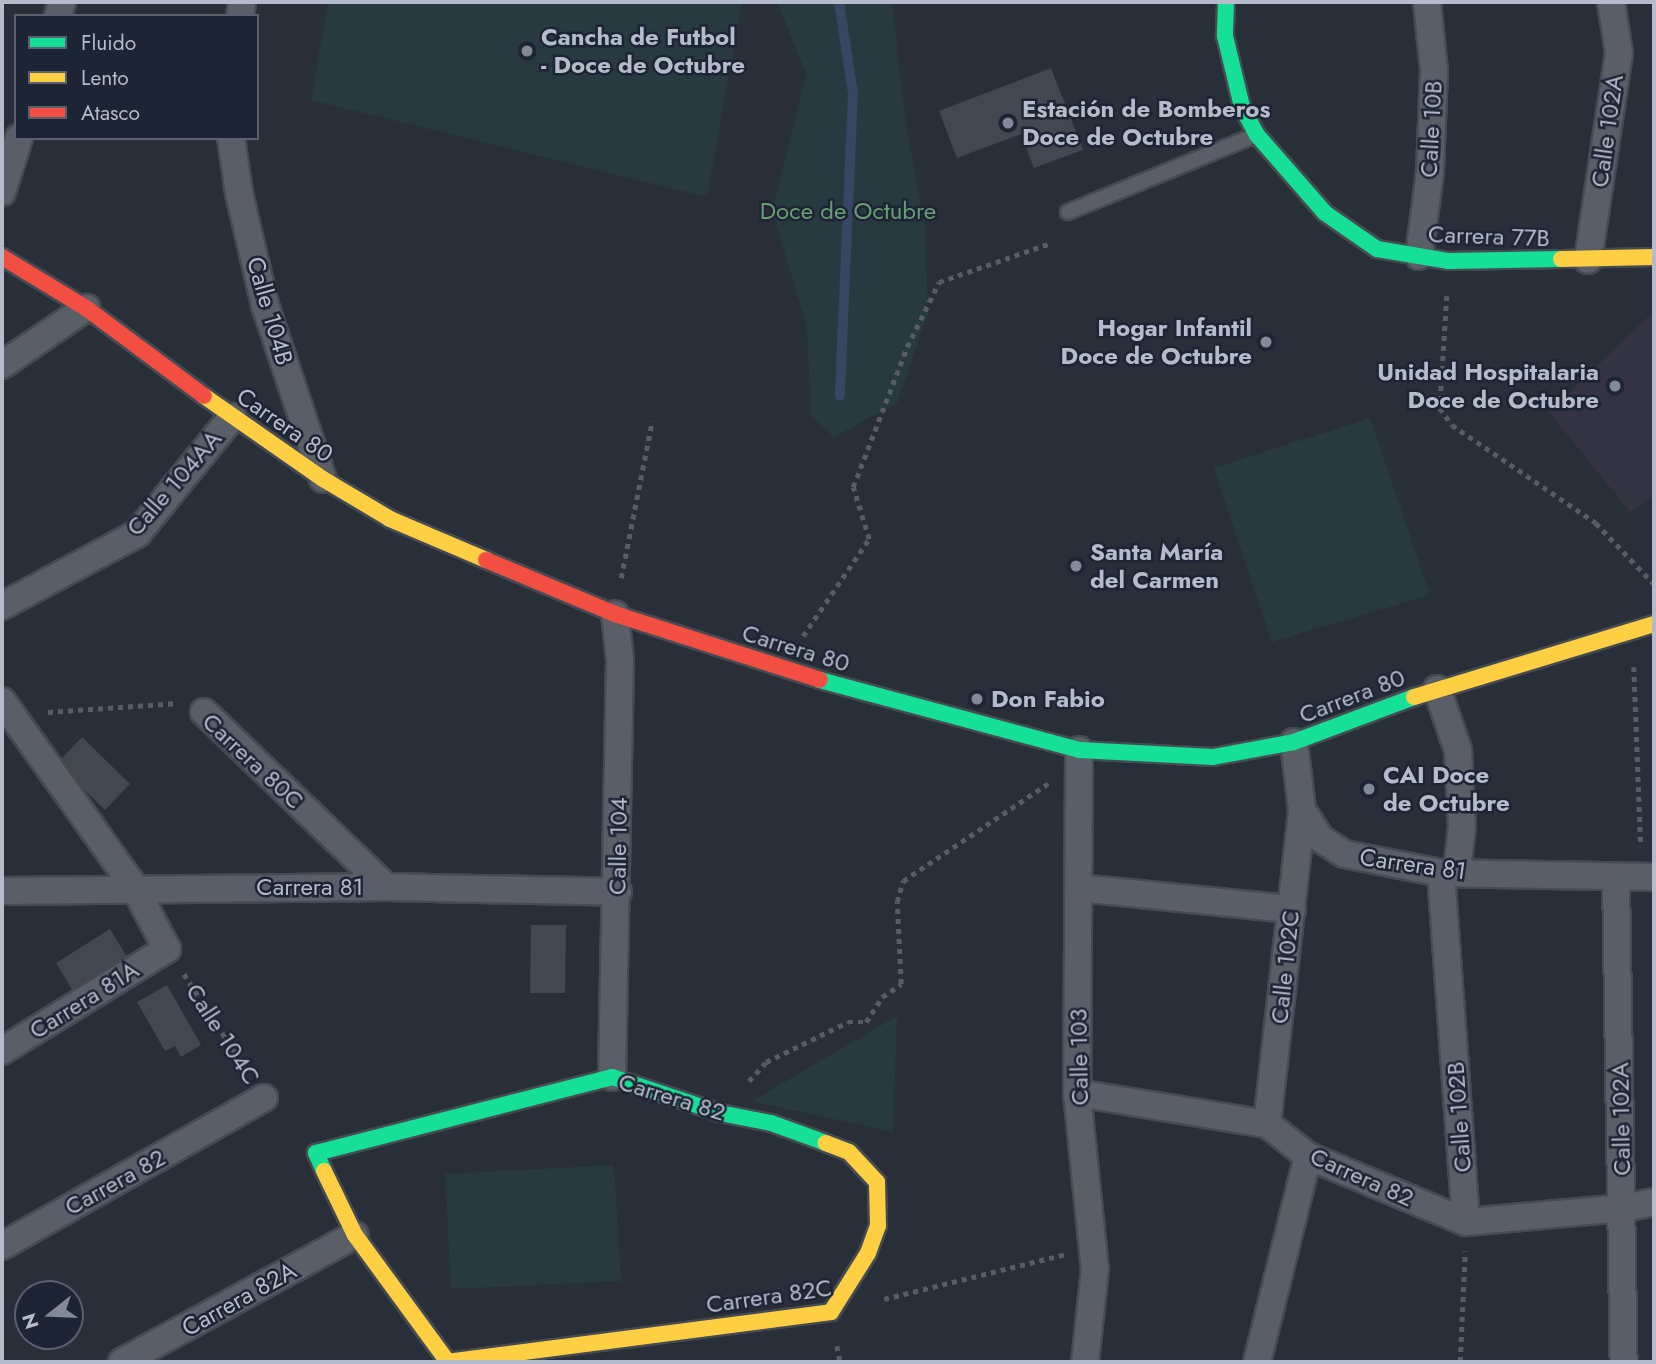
<!DOCTYPE html>
<meta charset="utf-8">
<style>
body{margin:0}
#map{position:relative;width:1656px;height:1364px;overflow:hidden;background:#292f39;font-family:Jost,sans-serif}
div>[style]{position:absolute}
[style*='--x']{left:calc(var(--x)*1px);top:calc(var(--y)*1px);width:calc(var(--w)*1px);rotate:calc(var(--a)*1deg)}
.medical>*{inset:0;background:#343342}
.green>*{inset:0;background:#263a3f}
.stream>*{height:10px;margin:-5px;padding:0 5px;transform-origin:5px;border-radius:5px;background:#364763}
.building>*{inset:0;background:#424750}
.path>*{height:4.5px;margin-top:-2.25px;transform-origin:0;background:repeating-linear-gradient(90deg,#585d64 0 5px,transparent 0 10px)}
.roads{filter:drop-shadow(2px 0 #464a52) drop-shadow(-2px 0 #464a52) drop-shadow(0 2px #464a52) drop-shadow(0 -2px #464a52)}
.lane>*{height:14px;margin:-7px;padding:0 7px;transform-origin:7px;border-radius:7px;background:#5a5e67}
.street>*{height:26px;margin:-13px;padding:0 13px;transform-origin:13px;border-radius:13px;background:#5a5e67}
.fast>*{height:16px;margin:-8px;padding:0 8px;transform-origin:8px;border-radius:8px;background:#16e098}
.slow>*{height:16px;margin:-8px;padding:0 8px;transform-origin:8px;border-radius:8px;background:#ffcf43}
.jam>*{height:16px;margin:-8px;padding:0 8px;transform-origin:8px;border-radius:8px;background:#f24e42}
.dots>*{width:19px;height:19px;translate:-50% -50%;box-sizing:border-box;border:4px solid #1d2534;border-radius:50%}
span{translate:-50% -50%;white-space:nowrap;text-align:center;line-height:1.15;-webkit-text-stroke:5px #1d2534;paint-order:stroke}
.poi-label{font-size:24px;color:#b4bbca;font-weight:700}
.left{translate:0 -50%;text-align:left}
.right{translate:-100% -50%;text-align:right}
.street-label{font-size:24px;color:#b4bbca}
.park-label{font-size:24px;color:#6a9c77}
.frame{position:absolute;inset:0;border:4px solid #b4bbca;pointer-events:none}
.legend{position:absolute;left:14px;top:14px;width:245px;height:126px;box-sizing:border-box;background:#1d2534;border:2px solid #596170;margin:0;padding:9px 12px;list-style:none;font-size:21px;color:#b4bbca}
.legend li{display:flex;align-items:center;gap:14px;height:35px}
.legend b{width:35px;border:2px solid #596170}
.north{position:absolute;left:14px;top:1280px;width:70px;height:70px;box-sizing:border-box;background:#1d2534;border:2px solid #596170;border-radius:50%;rotate:252deg;font-size:19px;font-weight:700;line-height:28px;text-align:center;color:#b4bbca}
.north::after{content:'';display:block;margin:auto;width:24px;height:32px;background:#838a97;clip-path:polygon(50% 0,100% 100%,50% 72%,0 100%)}
</style>
<div id="map">
<div class="medical">
<div style="clip-path:polygon(1654px 311px,1654px 495px,1630px 512px,1549px 412px)"></div>
</div>
<div class="green">
<div style="clip-path:polygon(328px 2px,742px 2px,707px 197px,311px 100px)"></div>
<div style="clip-path:polygon(777px 2px,892px 2px,906px 125px,925px 227px,928px 314px,897px 403px,834px 437px,811px 416px,807px 327px,772px 211px,806px 74px)"></div>
<div style="clip-path:polygon(1370px 418px,1430px 595px,1272px 642px,1214px 468px)"></div>
<div style="clip-path:polygon(897px 1016px,893px 1132px,752px 1101px)"></div>
<div style="clip-path:polygon(614px 1165px,621px 1281px,451px 1289px,445px 1174px)"></div>
</div>
<div class="stream">
<div style="--x:839;--y:2;--w:92;--a:81.3"></div>
<div style="--x:853;--y:93;--w:303;--a:92.5"></div>
</div>
<div class="building">
<div style="clip-path:polygon(1051px 68px,1083px 150px,1034px 168px,1021px 134px,957px 158px,939px 111px)"></div>
<div style="clip-path:polygon(82px 737px,130px 784px,105px 810px,57px 763px)"></div>
<div style="clip-path:polygon(531px 925px,566px 925px,565px 993px,530px 993px)"></div>
<div style="clip-path:polygon(110px 929px,127px 957px,73px 991px,56px 963px)"></div>
<div style="clip-path:polygon(167px 985px,201px 1045px,181px 1057px,175px 1046px,165px 1051px,137px 1002px)"></div>
</div>
<div class="path">
<div style="--x:1447;--y:296;--w:112;--a:93.6"></div>
<div style="--x:1440;--y:408;--w:21;--a:55"></div>
<div style="--x:1452;--y:425;--w:174;--a:34.2"></div>
<div style="--x:1596;--y:523;--w:84;--a:46.4"></div>
<div style="--x:621;--y:578;--w:160;--a:-78.8"></div>
<div style="--x:803;--y:636;--w:117;--a:-55.8"></div>
<div style="--x:869;--y:539;--w:54;--a:-107.1"></div>
<div style="--x:853;--y:487;--w:150;--a:-68.9"></div>
<div style="--x:907;--y:347;--w:72;--a:-63.8"></div>
<div style="--x:939;--y:282;--w:115;--a:-19.2"></div>
<div style="--x:1634;--y:667;--w:180;--a:87.8"></div>
<div style="--x:48;--y:712;--w:130;--a:-4"></div>
<div style="--x:184;--y:974;--w:117;--a:56.9"></div>
<div style="--x:749;--y:1081;--w:25;--a:-48"></div>
<div style="--x:766;--y:1062;--w:91;--a:-26"></div>
<div style="--x:848;--y:1022;--w:18;--a:0"></div>
<div style="--x:866;--y:1022;--w:30;--a:-57"></div>
<div style="--x:882;--y:997;--w:23;--a:-34"></div>
<div style="--x:901;--y:984;--w:82;--a:-92.8"></div>
<div style="--x:897;--y:902;--w:22;--a:-74"></div>
<div style="--x:903;--y:881;--w:176;--a:-33.9"></div>
<div style="--x:884;--y:1299;--w:187;--a:-13.9"></div>
<div style="--x:837;--y:1346;--w:16;--a:79"></div>
<div style="--x:1460;--y:1362;--w:111;--a:-87.4"></div>
</div>
<div class="roads">
<div class="lane">
<div style="--x:1068;--y:212;--w:203;--a:-22.3"></div>
</div>
<div class="street">
<div style="--x:58;--y:16;--w:15;--a:-74"></div>
<div style="--x:240;--y:16;--w:14;--a:-82"></div>
<div style="--x:231;--y:138;--w:56;--a:81.7"></div>
<div style="--x:239;--y:193;--w:115;--a:76.9"></div>
<div style="--x:265;--y:305;--w:183;--a:71.6"></div>
<div style="--x:2;--y:192;--w:57;--a:-72.5"></div>
<div style="--x:1419;--y:256;--w:86;--a:-82.6"></div>
<div style="--x:1430;--y:171;--w:100;--a:-87.7"></div>
<div style="--x:1434;--y:71;--w:69;--a:-95.8"></div>
<div style="--x:1588;--y:260;--w:209;--a:-81.5"></div>
<div style="--x:1619;--y:53;--w:52;--a:-98.9"></div>
<div style="--x:2;--y:365;--w:102;--a:-34.2"></div>
<div style="--x:2;--y:606;--w:153;--a:-28.1"></div>
<div style="--x:137;--y:534;--w:151;--a:-50.9"></div>
<div style="--x:1437;--y:689;--w:65;--a:71"></div>
<div style="--x:1458;--y:750;--w:76;--a:87"></div>
<div style="--x:1462;--y:826;--w:46;--a:96.2"></div>
<div style="--x:2;--y:701;--w:229;--a:54.6"></div>
<div style="--x:135;--y:888;--w:69;--a:62.3"></div>
<div style="--x:167;--y:949;--w:194;--a:148.3"></div>
<div style="--x:204;--y:712;--w:252;--a:43.9"></div>
<div style="--x:1294;--y:742;--w:68;--a:83.3"></div>
<div style="--x:1302;--y:810;--w:35;--a:57"></div>
<div style="--x:1321;--y:839;--w:27;--a:33"></div>
<div style="--x:1344;--y:854;--w:99;--a:11.1"></div>
<div style="--x:1441;--y:873;--w:213;--a:1.1"></div>
<div style="--x:1079;--y:750;--w:343;--a:90.3"></div>
<div style="--x:1077;--y:1093;--w:177;--a:84.2"></div>
<div style="--x:1095;--y:1269;--w:94;--a:96.1"></div>
<div style="--x:1441;--y:873;--w:350;--a:85.9"></div>
<div style="--x:1616;--y:877;--w:485;--a:89.1"></div>
<div style="--x:1080;--y:888;--w:213;--a:5.7"></div>
<div style="--x:2;--y:891;--w:384;--a:-0.6"></div>
<div style="--x:386;--y:887;--w:232;--a:1.2"></div>
<div style="--x:612;--y:1077;--w:417;--a:-88.9"></div>
<div style="--x:620;--y:660;--w:46;--a:-96.2"></div>
<div style="--x:1077;--y:1093;--w:193;--a:9.3"></div>
<div style="--x:1267;--y:1124;--w:52;--a:38"></div>
<div style="--x:1308;--y:1156;--w:171;--a:22.7"></div>
<div style="--x:1466;--y:1222;--w:159;--a:-5.1"></div>
<div style="--x:1624;--y:1208;--w:31;--a:-11"></div>
<div style="--x:1267;--y:1124;--w:316;--a:-83.6"></div>
<div style="--x:2;--y:1246;--w:301;--a:-29.5"></div>
<div style="--x:122;--y:1362;--w:265;--a:-28.6"></div>
<div style="--x:1257;--y:1362;--w:212;--a:-76.1"></div>
</div>
<div class="fast">
<div style="--x:1226;--y:2;--w:34;--a:92"></div>
<div style="--x:1225;--y:36;--w:73;--a:76.5"></div>
<div style="--x:1242;--y:107;--w:32;--a:62"></div>
<div style="--x:1257;--y:135;--w:103;--a:48.9"></div>
<div style="--x:1325;--y:213;--w:63;--a:34.7"></div>
<div style="--x:1377;--y:249;--w:73;--a:9.5"></div>
<div style="--x:1449;--y:261;--w:112;--a:-1"></div>
<div style="--x:820;--y:680;--w:268;--a:15.1"></div>
<div style="--x:1079;--y:750;--w:134;--a:3"></div>
<div style="--x:1213;--y:757;--w:82;--a:-10.5"></div>
<div style="--x:1294;--y:742;--w:128;--a:-20.6"></div>
<div style="--x:324;--y:1171;--w:20;--a:-114"></div>
<div style="--x:316;--y:1153;--w:306;--a:-14.4"></div>
<div style="--x:612;--y:1077;--w:114;--a:18.4"></div>
<div style="--x:720;--y:1113;--w:52;--a:11.1"></div>
<div style="--x:771;--y:1123;--w:59;--a:20"></div>
</div>
<div class="slow">
<div style="--x:1561;--y:259;--w:93;--a:-1.2"></div>
<div style="--x:204;--y:396;--w:145;--a:34.9"></div>
<div style="--x:323;--y:479;--w:78;--a:30.8"></div>
<div style="--x:390;--y:519;--w:104;--a:23.1"></div>
<div style="--x:1414;--y:697;--w:251;--a:-16.9"></div>
<div style="--x:324;--y:1171;--w:71;--a:64.2"></div>
<div style="--x:355;--y:1235;--w:157;--a:53.8"></div>
<div style="--x:447;--y:1362;--w:387;--a:-7.4"></div>
<div style="--x:831;--y:1312;--w:70;--a:-57.9"></div>
<div style="--x:868;--y:1253;--w:29;--a:-70"></div>
<div style="--x:878;--y:1226;--w:44;--a:-91.3"></div>
<div style="--x:877;--y:1182;--w:41;--a:-133"></div>
<div style="--x:849;--y:1152;--w:25;--a:-159"></div>
</div>
<div class="jam">
<div style="--x:2;--y:257;--w:98;--a:31.3"></div>
<div style="--x:86;--y:308;--w:147;--a:36.7"></div>
<div style="--x:486;--y:560;--w:140;--a:22.7"></div>
<div style="--x:615;--y:614;--w:215;--a:17.8"></div>
</div>
</div>
<div class="dots">
<div style="left:527px;top:51px;background:#838a97"></div>
<div style="left:1008px;top:123px;background:#838a97"></div>
<div style="left:1266px;top:342px;background:#838a97"></div>
<div style="left:1615px;top:386px;background:#838a97"></div>
<div style="left:1076px;top:566px;background:#838a97"></div>
<div style="left:977px;top:699px;background:#838a97"></div>
<div style="left:1369px;top:789px;background:#838a97"></div>
</div>
<div class="poi-label">
<span class="left" style="left:541px;top:51px">Cancha de Futbol<br>- Doce de Octubre</span>
<span class="left" style="left:1022px;top:123px">Estación de Bomberos<br>Doce de Octubre</span>
<span class="right" style="left:1252px;top:342px">Hogar Infantil<br>Doce de Octubre</span>
<span class="right" style="left:1599px;top:386px">Unidad Hospitalaria<br>Doce de Octubre</span>
<span class="left" style="left:1090px;top:566px">Santa María<br>del Carmen</span>
<span class="left" style="left:991px;top:699px">Don Fabio</span>
<span class="left" style="left:1383px;top:789px">CAI Doce<br>de Octubre</span>
</div>
<div class="street-label">
<span style="left:1431px;top:129px;rotate:-87deg">Calle 10B</span>
<span style="left:1607px;top:131px;rotate:-82deg">Calle 102A</span>
<span style="left:1489px;top:236px;rotate:2deg">Carrera 77B</span>
<span style="left:270px;top:311px;rotate:74deg">Calle 104B</span>
<span style="left:285px;top:425px;rotate:35deg">Carrera 80</span>
<span style="left:174px;top:483px;rotate:-49deg">Calle 104AA</span>
<span style="left:796px;top:648px;rotate:17deg">Carrera 80</span>
<span style="left:1352px;top:696px;rotate:-21deg">Carrera 80</span>
<span style="left:253px;top:761px;rotate:43deg">Carrera 80C</span>
<span style="left:618px;top:846px;rotate:-89deg">Calle 104</span>
<span style="left:1413px;top:864px;rotate:8deg">Carrera 81</span>
<span style="left:310px;top:887px">Carrera 81</span>
<span style="left:1285px;top:967px;rotate:-84deg">Calle 102C</span>
<span style="left:84px;top:1000px;rotate:-32deg">Carrera 81A</span>
<span style="left:223px;top:1034px;rotate:57deg">Calle 104C</span>
<span style="left:1079px;top:1057px;rotate:-91deg">Calle 103</span>
<span style="left:672px;top:1097px;rotate:17deg">Carrera 82</span>
<span style="left:1459px;top:1117px;rotate:-94deg">Calle 102B</span>
<span style="left:1621px;top:1119px;rotate:-91deg">Calle 102A</span>
<span style="left:1362px;top:1177px;rotate:24deg">Carrera 82</span>
<span style="left:115px;top:1182px;rotate:-29deg">Carrera 82</span>
<span style="left:769px;top:1296px;rotate:-8deg">Carrera 82C</span>
<span style="left:239px;top:1299px;rotate:-29deg">Carrera 82A</span>
</div>
<div class="park-label">
<span style="left:848px;top:211px">Doce de Octubre</span>
</div>
<div class="frame"></div>
<ul class="legend">
<li><b style="height:9px;background:#16e098"></b>Fluido</li>
<li><b style="height:9px;background:#ffcf43"></b>Lento</li>
<li><b style="height:9px;background:#f24e42"></b>Atasco</li>
</ul>
<div class="north">N</div>
</div>
